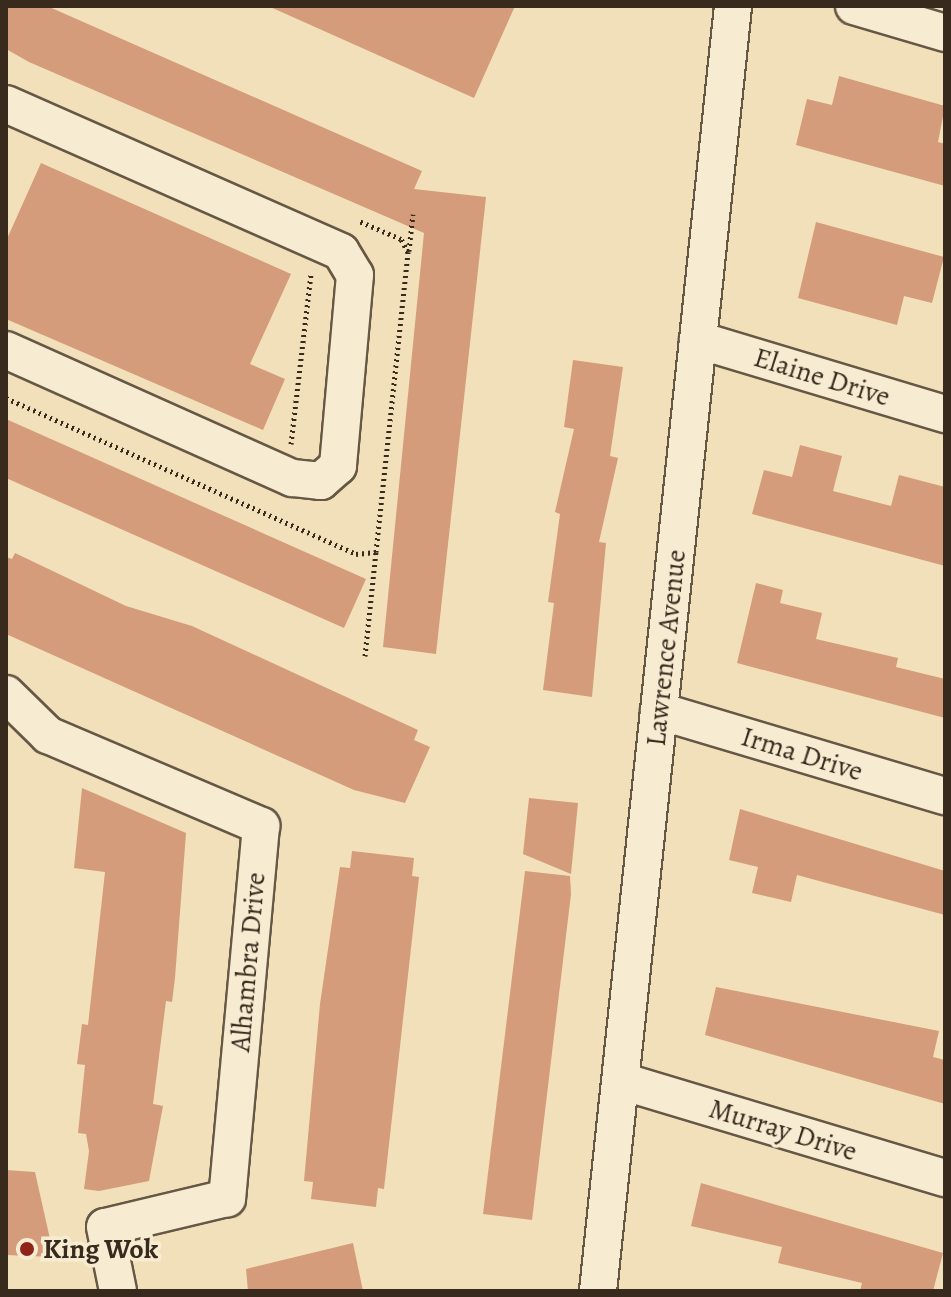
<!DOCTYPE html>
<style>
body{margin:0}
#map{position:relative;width:951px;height:1297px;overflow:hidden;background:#f2e0ba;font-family:Alegreya,serif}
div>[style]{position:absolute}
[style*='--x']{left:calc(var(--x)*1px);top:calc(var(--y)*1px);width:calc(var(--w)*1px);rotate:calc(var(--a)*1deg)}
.building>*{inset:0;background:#d49c7a}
.path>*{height:5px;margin-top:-2.5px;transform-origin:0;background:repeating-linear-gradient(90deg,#382b1e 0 2px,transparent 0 6px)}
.roads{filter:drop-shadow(2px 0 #665845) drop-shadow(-2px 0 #665845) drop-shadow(0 2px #665845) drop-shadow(0 -2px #665845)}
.minor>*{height:36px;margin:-18px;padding:0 18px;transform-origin:18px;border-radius:18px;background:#f7ebd2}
.dots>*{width:22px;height:22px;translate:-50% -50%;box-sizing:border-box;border:4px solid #f7ebd2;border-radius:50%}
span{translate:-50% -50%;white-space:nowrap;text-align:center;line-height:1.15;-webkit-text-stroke:7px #f7ebd2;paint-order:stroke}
.street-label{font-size:28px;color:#382b1e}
.poi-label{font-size:28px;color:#382b1e;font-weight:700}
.left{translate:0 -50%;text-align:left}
.frame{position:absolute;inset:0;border:8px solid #382b1e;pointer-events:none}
</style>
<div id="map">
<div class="building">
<div style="clip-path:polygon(6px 6px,47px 6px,422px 171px,414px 189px,486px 197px,436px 654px,383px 647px,424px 233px,29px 62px,6px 49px)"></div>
<div style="clip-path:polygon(268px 6px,515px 6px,474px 98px)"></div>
<div style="clip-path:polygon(839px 76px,945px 106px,938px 142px,945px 144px,945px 186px,796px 145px,807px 99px,832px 105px)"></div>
<div style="clip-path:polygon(41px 163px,291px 274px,250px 364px,285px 379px,263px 430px,6px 319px,6px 241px)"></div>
<div style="clip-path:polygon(816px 222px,944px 257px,932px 303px,904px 296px,897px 325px,798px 298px)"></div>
<div style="clip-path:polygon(573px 360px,623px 367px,610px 456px,618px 458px,599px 542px,606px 543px,592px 697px,543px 690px,554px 603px,548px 602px,560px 514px,555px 512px,574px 429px,564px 427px)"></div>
<div style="clip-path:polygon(6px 419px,366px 579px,344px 628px,6px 478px)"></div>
<div style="clip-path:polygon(800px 445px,842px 456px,833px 491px,891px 506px,899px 475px,945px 487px,945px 566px,752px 514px,764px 470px,792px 477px)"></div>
<div style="clip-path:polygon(15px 553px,126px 606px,192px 626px,418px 730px,414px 740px,430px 747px,405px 803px,354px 790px,6px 634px,6px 557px,12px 559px)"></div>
<div style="clip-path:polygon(756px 583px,783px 590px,780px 603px,822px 613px,816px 639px,898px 658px,896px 667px,945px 679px,945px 718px,737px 663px)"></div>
<div style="clip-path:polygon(82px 788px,186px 833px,175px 978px,172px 1002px,166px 1001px,153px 1104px,163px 1106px,149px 1181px,99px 1191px,84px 1189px,89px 1151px,86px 1134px,78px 1133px,85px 1065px,77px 1064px,82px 1024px,88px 1025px,105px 872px,74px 868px)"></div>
<div style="clip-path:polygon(529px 798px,578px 803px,571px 874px,523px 854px)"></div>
<div style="clip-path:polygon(740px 809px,945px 871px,945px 915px,797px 875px,791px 902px,752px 893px,758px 867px,729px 860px)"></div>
<div style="clip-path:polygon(352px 851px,414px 858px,412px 876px,419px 877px,384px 1189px,378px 1188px,376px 1207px,311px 1199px,313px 1182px,304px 1181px,320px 1004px,340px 867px,350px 868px)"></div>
<div style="clip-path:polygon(525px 871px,570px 876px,571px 894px,532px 1220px,483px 1214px)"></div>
<div style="clip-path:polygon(716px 987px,939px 1031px,933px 1057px,945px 1060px,945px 1104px,705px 1035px)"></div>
<div style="clip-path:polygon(6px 1170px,35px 1172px,54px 1257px,6px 1255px)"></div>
<div style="clip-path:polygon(701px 1183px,943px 1253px,933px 1291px,860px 1291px,862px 1283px,778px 1263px,782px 1247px,691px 1226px)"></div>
<div style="clip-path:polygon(353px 1243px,363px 1291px,248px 1291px,246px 1269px)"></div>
</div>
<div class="path">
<div style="--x:409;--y:251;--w:37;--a:-84"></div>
<div style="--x:6;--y:398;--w:383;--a:24"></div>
<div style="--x:356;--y:554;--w:20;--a:-6"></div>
<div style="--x:376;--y:552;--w:302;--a:-83.9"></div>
<div style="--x:408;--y:252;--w:15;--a:-118"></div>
<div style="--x:401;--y:239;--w:46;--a:-156.8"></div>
<div style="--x:291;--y:444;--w:170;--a:-83.3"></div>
<div style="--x:365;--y:656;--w:105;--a:-84"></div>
</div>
<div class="roads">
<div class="minor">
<div style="--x:854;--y:6;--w:95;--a:16.5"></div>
<div style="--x:6;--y:104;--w:366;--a:23.8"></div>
<div style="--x:341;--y:252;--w:27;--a:59"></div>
<div style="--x:355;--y:275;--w:192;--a:95.1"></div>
<div style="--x:338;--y:466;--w:23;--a:139"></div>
<div style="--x:321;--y:481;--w:29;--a:-174"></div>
<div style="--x:292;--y:478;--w:313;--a:-155.9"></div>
<div style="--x:698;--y:340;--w:258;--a:16.7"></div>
<div style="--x:6;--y:694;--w:59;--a:44.3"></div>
<div style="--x:48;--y:735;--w:232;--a:23.1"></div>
<div style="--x:261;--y:826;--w:374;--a:95.2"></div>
<div style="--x:227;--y:1198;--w:125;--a:166.6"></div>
<div style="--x:105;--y:1227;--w:65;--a:78.5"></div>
<div style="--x:659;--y:711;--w:298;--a:16.6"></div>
<div style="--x:621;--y:1081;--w:338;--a:16.7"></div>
<div style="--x:598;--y:1291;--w:1292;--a:-84"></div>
</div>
</div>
<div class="dots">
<div style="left:27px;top:1249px;background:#8f2418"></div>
</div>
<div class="street-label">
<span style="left:822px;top:377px;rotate:17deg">Elaine Drive</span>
<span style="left:666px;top:648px;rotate:-84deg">Lawrence Avenue</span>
<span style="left:802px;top:754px;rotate:17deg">Irma Drive</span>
<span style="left:248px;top:962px;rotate:-85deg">Alhambra Drive</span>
<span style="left:783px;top:1130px;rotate:17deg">Murray Drive</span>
</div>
<div class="poi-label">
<span class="left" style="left:43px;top:1249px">King Wok</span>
</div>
<div class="frame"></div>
</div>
